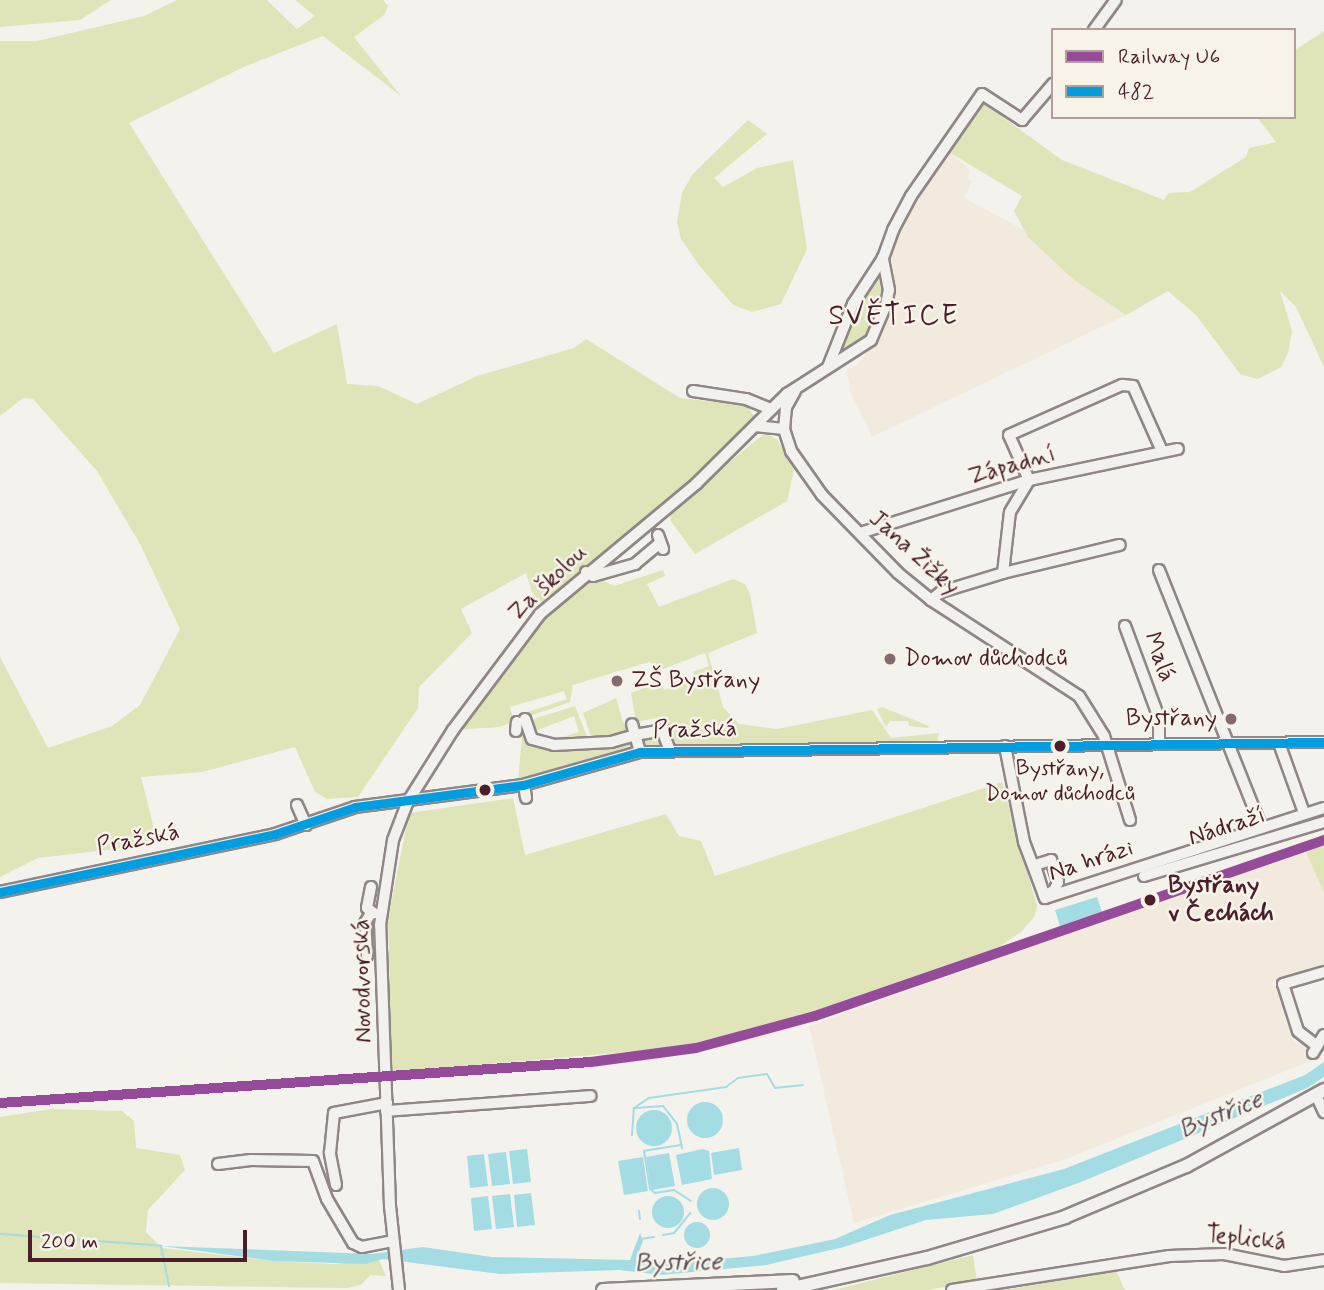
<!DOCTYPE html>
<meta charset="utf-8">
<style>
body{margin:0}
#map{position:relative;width:1324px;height:1290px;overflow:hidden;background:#f4f2ec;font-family:Mynerve,sans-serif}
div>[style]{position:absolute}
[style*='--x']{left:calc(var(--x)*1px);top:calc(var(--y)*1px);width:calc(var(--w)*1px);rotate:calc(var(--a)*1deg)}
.built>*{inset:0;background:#f2eadc}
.green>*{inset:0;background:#dfe5b8}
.water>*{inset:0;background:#a4dce3}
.round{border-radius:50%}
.stream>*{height:2px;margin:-1px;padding:0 1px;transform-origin:1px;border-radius:1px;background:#a4dce3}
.roads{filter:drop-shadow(2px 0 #8f8685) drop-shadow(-2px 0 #8f8685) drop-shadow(0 2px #8f8685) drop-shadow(0 -2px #8f8685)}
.minor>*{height:10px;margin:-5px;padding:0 5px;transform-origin:5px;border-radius:5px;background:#f2f1ed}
.major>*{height:12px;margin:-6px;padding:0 6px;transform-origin:6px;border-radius:6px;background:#f2f1ed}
.bus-1>*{height:9px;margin:-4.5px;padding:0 4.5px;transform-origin:4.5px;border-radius:4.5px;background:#009ee0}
.rail-1>*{height:10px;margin:-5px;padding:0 5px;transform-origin:5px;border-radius:5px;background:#954b9a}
.dots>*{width:19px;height:19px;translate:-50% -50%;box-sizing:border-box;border:4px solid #f7f3e8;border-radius:50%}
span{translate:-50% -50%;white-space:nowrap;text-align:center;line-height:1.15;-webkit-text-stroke:5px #f7f3e8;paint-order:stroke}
.bus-label{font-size:22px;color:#4a1f2b}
.street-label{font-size:24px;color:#4a1f2b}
.poi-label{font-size:24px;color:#4a1f2b}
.left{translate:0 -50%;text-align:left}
.right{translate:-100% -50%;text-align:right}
.stop-label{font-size:24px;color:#4a1f2b;font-weight:700}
.water-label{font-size:26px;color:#584c58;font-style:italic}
.quarter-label{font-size:28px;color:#4a1f2b;letter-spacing:2px}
.legend{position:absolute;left:1051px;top:28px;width:245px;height:91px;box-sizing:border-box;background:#f7f3e8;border:2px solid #b29e9c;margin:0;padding:9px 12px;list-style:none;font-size:21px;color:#4a1f2b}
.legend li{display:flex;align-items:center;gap:14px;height:35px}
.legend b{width:35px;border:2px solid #b29e9c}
.scale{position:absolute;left:28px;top:1230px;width:219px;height:32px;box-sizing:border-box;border:4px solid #4a1f2b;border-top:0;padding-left:9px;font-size:21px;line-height:24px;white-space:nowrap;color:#4a1f2b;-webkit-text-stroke:5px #f7f3e8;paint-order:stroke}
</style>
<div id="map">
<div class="built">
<div style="clip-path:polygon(947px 151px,970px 170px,967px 178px,972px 181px,964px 198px,1026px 231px,1074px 280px,1126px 315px,872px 437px,850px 391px,847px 369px,857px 365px,879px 339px,895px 289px,891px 251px,911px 205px)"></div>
<div style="clip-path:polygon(1324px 834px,1324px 845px,1307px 852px,1324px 893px,1324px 966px,1271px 983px,1280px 989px,1294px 1041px,1313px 1053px,1313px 1060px,1066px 1159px,854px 1223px,809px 1026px,1020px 951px,765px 1037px,652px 1061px,0 1109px,0 1098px,590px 1057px,695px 1042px,813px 1011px)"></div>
</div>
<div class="green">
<div style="clip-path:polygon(0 0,111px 0,80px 20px,0 27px)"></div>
<div style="clip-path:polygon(177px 0,267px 0,297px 29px,315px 16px,295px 0,383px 0,388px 6px,384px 15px,354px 37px,401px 96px,323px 36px,248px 65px,129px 123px,274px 353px,337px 324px,347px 384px,378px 386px,417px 404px,477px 376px,574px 348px,586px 339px,680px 398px,746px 405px,758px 421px,696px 481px,544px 606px,532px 592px,526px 573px,461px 609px,472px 633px,419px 687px,418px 708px,358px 797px,327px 799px,315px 792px,295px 747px,202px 772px,141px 777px,155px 833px,149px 845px,38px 858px,0 877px,0 657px,48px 748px,112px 726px,140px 705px,180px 629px,140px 544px,97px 471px,33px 399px,23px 398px,0 416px,0 41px,37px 41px,144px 16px)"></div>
<div style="clip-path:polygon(1324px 31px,1324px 367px,1296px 307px,1280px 291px,1292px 331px,1288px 353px,1281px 367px,1258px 379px,1240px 374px,1196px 315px,1168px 291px,1126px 315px,1074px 280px,1028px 237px,1014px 211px,1022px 196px,947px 151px,983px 103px,1062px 160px,1164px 200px,1169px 193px,1190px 192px,1246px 157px,1249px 148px,1276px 142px,1257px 117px,1294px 117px,1294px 51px)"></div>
<div style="clip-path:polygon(748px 120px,767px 134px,714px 178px,723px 187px,757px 168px,793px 160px,807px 249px,781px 304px,752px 312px,733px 305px,699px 265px,681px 239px,677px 222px,682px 193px,692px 175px)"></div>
<div style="clip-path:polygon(882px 271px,885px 294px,871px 332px,864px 343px,836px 363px,839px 340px,856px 304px)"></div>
<div style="clip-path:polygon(765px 433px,778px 440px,794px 470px,787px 501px,695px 554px,670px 520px,671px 511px)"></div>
<div style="clip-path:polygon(evenodd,663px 570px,665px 576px,647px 584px,659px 607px,733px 579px,745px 584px,750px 594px,757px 633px,708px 653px,723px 707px,739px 724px,777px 729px,872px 710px,891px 738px,939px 733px,937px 744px,644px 745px,643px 741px,667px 737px,666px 731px,675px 728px,664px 730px,662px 717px,636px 722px,631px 693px,661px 682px,664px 690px,695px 680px,693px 672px,709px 666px,705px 653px,663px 669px,649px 662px,573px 685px,570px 702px,499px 727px,453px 730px,507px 654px,586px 572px,614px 586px,663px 570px,564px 691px,567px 699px,513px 717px,510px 707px,564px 691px)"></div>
<div style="clip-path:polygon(616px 698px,623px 722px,630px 726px,629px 736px,592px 739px,583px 713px)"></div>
<div style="clip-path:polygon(575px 706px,590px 744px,546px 744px,535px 739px,533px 736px,540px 733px,543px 743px,579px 732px,574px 716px,538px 730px,530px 724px,536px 718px)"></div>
<div style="clip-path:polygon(882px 707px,929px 726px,928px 728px,909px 726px,908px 721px,890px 721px,886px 727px,877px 709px)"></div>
<div style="clip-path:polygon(523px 725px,535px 744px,630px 740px,634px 749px,518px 781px)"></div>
<div style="clip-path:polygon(1002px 782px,1037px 906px,1035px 916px,1021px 932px,997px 948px,792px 1019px,674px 1048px,392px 1072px,388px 919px,409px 813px,513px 798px,525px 855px,666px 814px,679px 836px,701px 841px,715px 876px)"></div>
<div style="clip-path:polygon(1324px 845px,1324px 893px,1306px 852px)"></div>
<div style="clip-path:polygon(51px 1109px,122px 1111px,134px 1121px,136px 1148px,180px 1155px,185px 1170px,148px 1210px,146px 1232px,162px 1248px,274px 1261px,333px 1264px,379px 1260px,386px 1276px,370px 1275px,361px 1285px,347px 1288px,0 1283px,0 1117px)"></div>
<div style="clip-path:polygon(973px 1255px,977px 1281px,928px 1290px,834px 1290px)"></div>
<div style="clip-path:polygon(1116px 1271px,1125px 1290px,1006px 1290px,1100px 1273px)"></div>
</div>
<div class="water">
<div style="clip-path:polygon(1097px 897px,1102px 912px,1060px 926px,1055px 910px)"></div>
<div style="clip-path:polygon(1324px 1062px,1324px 1077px,1307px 1088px,1081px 1182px,993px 1214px,926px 1220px,844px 1247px,766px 1265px,661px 1275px,619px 1270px,500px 1274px,383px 1259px,366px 1264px,274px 1261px,161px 1246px,372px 1254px,423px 1247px,492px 1257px,630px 1260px,640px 1233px,643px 1241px,636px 1260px,675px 1263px,753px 1256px,835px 1239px,890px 1215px,1064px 1169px,1305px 1075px)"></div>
<div class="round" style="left:687px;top:1102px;width:36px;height:36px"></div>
<div class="round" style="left:636px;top:1110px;width:36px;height:36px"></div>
<div style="clip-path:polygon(739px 1148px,742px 1170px,714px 1175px,711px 1153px)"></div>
<div style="clip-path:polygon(527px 1149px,531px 1182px,513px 1184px,509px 1151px)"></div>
<div style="clip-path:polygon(703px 1149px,709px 1151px,712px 1179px,682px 1185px,676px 1155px)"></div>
<div style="clip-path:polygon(506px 1152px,510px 1184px,492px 1186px,488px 1154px)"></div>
<div style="clip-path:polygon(669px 1153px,675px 1186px,651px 1190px,646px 1157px)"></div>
<div style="clip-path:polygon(484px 1154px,488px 1186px,470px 1188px,467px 1156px)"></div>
<div style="clip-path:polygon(643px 1157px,648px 1191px,624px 1195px,618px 1161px)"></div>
<div class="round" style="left:697px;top:1188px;width:32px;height:32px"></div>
<div style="clip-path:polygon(531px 1193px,535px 1225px,517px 1227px,514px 1195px)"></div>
<div style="clip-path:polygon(510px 1194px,514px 1227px,496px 1229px,492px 1196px)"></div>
<div class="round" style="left:652px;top:1196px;width:32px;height:32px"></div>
<div style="clip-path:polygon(488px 1196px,492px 1229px,474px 1231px,471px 1198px)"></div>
<div class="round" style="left:684px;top:1222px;width:26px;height:26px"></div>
</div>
<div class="stream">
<div style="--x:635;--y:1108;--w:28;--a:-4"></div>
<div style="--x:663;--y:1106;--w:23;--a:52"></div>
<div style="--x:677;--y:1124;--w:25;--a:78"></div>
<div style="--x:632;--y:1135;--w:27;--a:-86"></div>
<div style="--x:634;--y:1108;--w:18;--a:-34"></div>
<div style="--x:649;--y:1098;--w:78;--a:-8.1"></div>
<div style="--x:726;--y:1087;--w:15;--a:-37"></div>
<div style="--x:738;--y:1078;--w:29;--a:-8"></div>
<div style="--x:767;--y:1074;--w:16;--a:60"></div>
<div style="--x:775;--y:1088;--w:28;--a:-6"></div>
<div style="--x:681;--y:1145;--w:37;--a:171"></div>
<div style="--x:644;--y:1151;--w:38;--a:81"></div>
<div style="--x:650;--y:1189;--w:6;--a:39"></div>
<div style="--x:655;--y:1193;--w:19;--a:-9"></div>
<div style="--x:674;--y:1190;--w:20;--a:33"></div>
<div style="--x:639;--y:1211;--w:8;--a:83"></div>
<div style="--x:0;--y:1234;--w:162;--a:4.2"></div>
<div style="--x:663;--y:1235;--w:11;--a:-10"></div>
<div style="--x:674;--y:1233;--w:26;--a:-51"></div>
<div style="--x:641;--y:1239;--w:13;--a:-9"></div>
<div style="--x:161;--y:1246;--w:41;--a:78.7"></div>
</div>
<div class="roads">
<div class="minor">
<div style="--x:1094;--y:30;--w:37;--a:-54"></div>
<div style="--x:828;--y:367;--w:68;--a:-68.4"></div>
<div style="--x:853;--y:304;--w:55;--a:-56.9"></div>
<div style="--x:693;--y:391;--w:54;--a:8.6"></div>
<div style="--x:746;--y:399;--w:27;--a:22"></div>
<div style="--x:795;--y:391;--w:18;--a:119"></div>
<div style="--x:786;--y:407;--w:22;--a:95"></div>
<div style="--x:784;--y:429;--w:23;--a:72"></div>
<div style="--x:791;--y:451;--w:54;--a:54.8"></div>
<div style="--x:822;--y:495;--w:109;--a:45.7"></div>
<div style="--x:898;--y:573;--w:43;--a:39.3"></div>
<div style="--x:931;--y:600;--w:176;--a:33"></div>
<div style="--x:1079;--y:696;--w:47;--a:58"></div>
<div style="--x:1104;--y:736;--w:88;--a:72.8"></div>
<div style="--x:755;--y:426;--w:29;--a:6"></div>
<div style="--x:860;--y:533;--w:177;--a:-17.4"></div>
<div style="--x:1029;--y:480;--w:152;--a:-11.8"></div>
<div style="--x:658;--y:535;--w:15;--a:70"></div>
<div style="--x:1159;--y:570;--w:276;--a:68.3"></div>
<div style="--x:586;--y:572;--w:8;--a:30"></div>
<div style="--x:593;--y:576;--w:44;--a:-15.9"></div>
<div style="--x:635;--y:564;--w:31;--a:-40"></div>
<div style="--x:1003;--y:573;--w:61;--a:-83.5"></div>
<div style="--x:1010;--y:512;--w:37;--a:-59"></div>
<div style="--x:1029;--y:480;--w:49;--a:-114"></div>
<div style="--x:1009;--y:435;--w:124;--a:-23.9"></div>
<div style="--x:1122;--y:385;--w:11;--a:5"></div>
<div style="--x:1133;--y:386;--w:71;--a:66"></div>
<div style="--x:931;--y:600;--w:13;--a:-39"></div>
<div style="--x:941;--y:592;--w:65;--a:-17"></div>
<div style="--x:1003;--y:573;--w:120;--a:-13.5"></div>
<div style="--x:1125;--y:626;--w:98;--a:69.7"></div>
<div style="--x:1159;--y:718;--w:25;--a:90"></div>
<div style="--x:525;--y:719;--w:21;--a:71"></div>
<div style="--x:532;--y:739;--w:23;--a:15"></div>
<div style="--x:554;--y:745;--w:57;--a:-3"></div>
<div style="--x:611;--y:742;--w:25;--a:-16"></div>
<div style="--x:635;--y:735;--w:11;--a:-105"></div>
<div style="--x:662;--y:730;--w:22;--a:69"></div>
<div style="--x:516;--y:731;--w:9;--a:-84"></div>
<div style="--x:1279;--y:743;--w:74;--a:70.3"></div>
<div style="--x:1005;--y:746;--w:98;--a:78.8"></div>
<div style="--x:1024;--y:842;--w:60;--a:69.4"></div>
<div style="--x:1045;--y:898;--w:293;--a:-17.9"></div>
<div style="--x:640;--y:752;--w:18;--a:-106"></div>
<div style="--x:635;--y:735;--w:29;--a:-10"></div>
<div style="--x:524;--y:785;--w:13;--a:81"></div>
<div style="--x:297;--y:805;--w:22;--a:66"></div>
<div style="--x:1051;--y:860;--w:23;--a:72"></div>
<div style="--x:1058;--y:882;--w:10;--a:114"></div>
<div style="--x:1054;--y:891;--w:11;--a:158"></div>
<div style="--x:1044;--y:895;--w:31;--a:-107"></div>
<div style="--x:1035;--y:865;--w:17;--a:-17"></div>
<div style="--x:1144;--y:876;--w:188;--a:-16.7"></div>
<div style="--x:371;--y:887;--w:21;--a:101"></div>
<div style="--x:367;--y:908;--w:9;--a:36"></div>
<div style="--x:0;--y:892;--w:281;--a:-11.9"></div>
<div style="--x:275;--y:834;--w:84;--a:-18.6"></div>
<div style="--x:355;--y:807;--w:169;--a:-7.5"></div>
<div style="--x:523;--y:785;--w:122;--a:-15.8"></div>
<div style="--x:640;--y:752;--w:684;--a:-0.84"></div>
<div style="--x:367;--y:956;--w:33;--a:-93"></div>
<div style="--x:365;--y:923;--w:12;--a:-59"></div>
<div style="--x:1317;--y:1046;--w:24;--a:-142"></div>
<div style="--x:1298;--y:1031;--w:49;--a:-107.7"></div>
<div style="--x:1283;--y:984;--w:43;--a:-16.3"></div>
<div style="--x:1313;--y:1053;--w:21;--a:-59"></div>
<div style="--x:1316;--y:1095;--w:19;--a:65"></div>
<div style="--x:386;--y:1111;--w:205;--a:-4.2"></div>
<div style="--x:218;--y:1164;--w:33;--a:-7"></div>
<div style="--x:251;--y:1160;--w:62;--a:0.9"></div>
<div style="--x:313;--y:1161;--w:40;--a:69.8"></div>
<div style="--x:327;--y:1199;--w:51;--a:59.4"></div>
<div style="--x:353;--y:1243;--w:10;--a:24"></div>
<div style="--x:362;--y:1247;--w:32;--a:-11"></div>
<div style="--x:336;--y:1185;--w:33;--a:-101"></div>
<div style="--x:330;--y:1153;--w:40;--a:-84.3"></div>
<div style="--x:334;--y:1113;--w:54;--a:-10.7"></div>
<div style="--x:399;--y:1290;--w:84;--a:-96.1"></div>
<div style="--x:390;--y:1206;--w:281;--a:-92"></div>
<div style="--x:380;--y:925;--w:86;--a:-81.3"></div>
<div style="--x:393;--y:840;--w:40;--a:-69"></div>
<div style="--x:407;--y:803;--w:86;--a:-57.8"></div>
<div style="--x:453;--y:730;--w:145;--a:-53.1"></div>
<div style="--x:540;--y:614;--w:204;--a:-39.8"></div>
<div style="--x:697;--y:483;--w:127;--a:-44.7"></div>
<div style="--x:787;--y:394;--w:100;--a:-32.7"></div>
<div style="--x:871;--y:340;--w:38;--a:-67"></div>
<div style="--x:886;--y:305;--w:15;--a:-79"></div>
<div style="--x:889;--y:290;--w:33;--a:-101"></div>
<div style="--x:883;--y:258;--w:30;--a:-70"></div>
<div style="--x:893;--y:230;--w:38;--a:-62"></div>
<div style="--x:911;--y:196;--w:124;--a:-55.2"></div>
<div style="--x:982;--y:94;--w:48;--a:33"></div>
<div style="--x:1022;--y:120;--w:48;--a:-49.3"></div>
<div style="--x:952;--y:1290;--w:220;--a:-8.9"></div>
<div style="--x:1169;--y:1256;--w:55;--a:-2.1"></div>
<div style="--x:1224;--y:1254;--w:61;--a:11.3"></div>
<div style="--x:1284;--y:1266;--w:40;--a:-8.5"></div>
</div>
<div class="major">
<div style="--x:603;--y:1290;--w:190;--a:-2.7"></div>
<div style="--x:783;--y:1290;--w:148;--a:-12.5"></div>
<div style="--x:927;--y:1258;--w:144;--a:-16.5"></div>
<div style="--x:1065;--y:1217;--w:131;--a:-22.9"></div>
<div style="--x:1186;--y:1166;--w:158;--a:-28.8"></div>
</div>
</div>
<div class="bus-1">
<div style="--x:0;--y:892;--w:281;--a:-11.9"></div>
<div style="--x:275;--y:834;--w:84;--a:-18.6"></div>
<div style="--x:355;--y:807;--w:169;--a:-7.5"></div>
<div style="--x:523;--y:785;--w:122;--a:-15.8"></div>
<div style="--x:640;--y:752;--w:684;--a:-0.84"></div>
</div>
<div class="rail-1">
<div style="--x:0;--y:1103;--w:592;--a:-3.97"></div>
<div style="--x:591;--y:1062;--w:106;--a:-7.6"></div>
<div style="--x:696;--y:1048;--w:123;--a:-15.1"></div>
<div style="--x:815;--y:1016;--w:539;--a:-19.07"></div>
</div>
<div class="dots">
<div style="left:890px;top:659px;background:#86696f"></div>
<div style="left:617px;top:681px;background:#86696f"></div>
<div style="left:1231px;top:719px;background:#86696f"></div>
<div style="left:1060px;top:746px;background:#4a1f2b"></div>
<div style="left:485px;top:790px;background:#4a1f2b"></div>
<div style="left:1150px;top:900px;background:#4a1f2b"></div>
</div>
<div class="bus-label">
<span style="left:1060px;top:782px">Bystřany,<br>Domov důchodců</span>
</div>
<div class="street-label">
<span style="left:1012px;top:466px;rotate:-16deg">Západní</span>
<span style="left:914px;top:553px;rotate:42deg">Jana Žižky</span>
<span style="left:548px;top:583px;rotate:-44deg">Za školou</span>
<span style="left:1159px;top:657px;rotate:70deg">Malá</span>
<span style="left:695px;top:730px;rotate:-1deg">Pražská</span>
<span style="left:1227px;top:827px;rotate:-18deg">Nádraží</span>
<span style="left:138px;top:840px;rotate:-11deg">Pražská</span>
<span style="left:1091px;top:861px;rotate:-18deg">Na hrázi</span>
<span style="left:363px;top:981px;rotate:-91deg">Novodvorská</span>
<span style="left:1246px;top:1239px;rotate:6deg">Teplická</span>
</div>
<div class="poi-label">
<span class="left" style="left:904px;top:659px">Domov důchodců</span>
<span class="left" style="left:631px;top:681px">ZŠ Bystřany</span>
<span class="right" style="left:1217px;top:719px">Bystřany</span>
</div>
<div class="stop-label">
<span class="left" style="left:1168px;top:900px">Bystřany<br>v Čechách</span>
</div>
<div class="water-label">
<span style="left:1221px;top:1116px;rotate:-22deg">Bystřice</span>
<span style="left:678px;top:1264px;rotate:-1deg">Bystřice</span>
</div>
<div class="quarter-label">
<span style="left:894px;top:317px">SVĚTICE</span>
</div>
<ul class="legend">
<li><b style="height:9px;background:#954b9a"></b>Railway U6</li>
<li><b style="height:9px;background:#009ee0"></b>482</li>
</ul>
<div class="scale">200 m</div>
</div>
